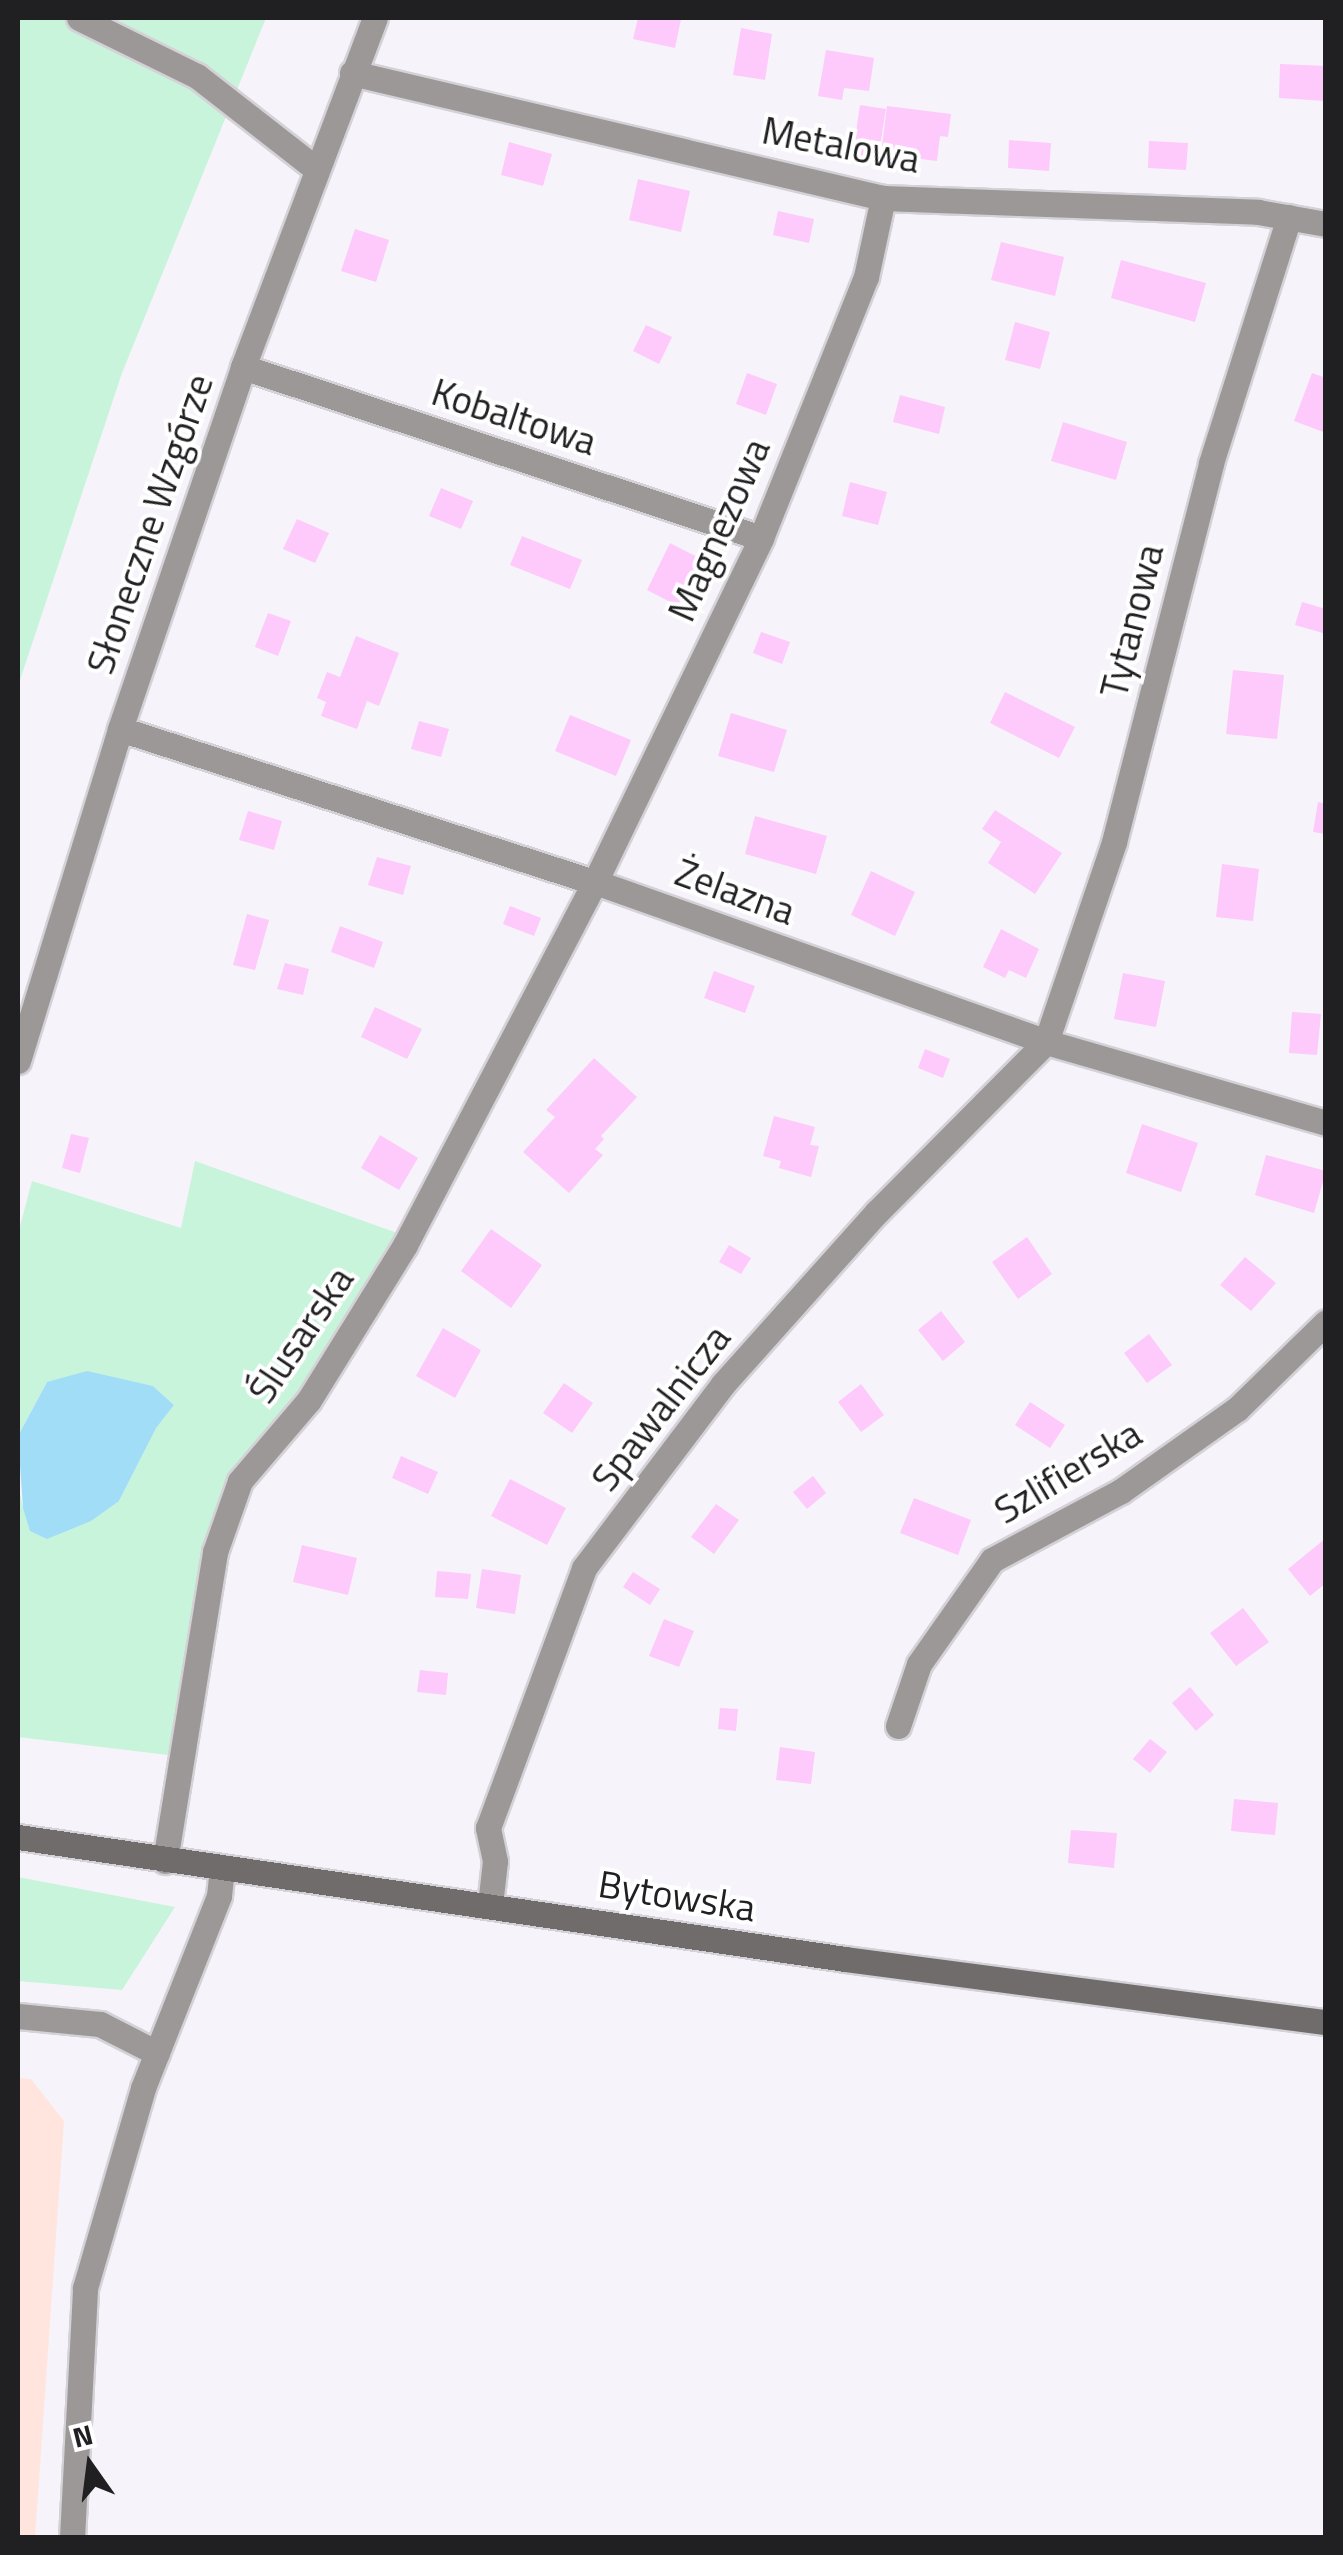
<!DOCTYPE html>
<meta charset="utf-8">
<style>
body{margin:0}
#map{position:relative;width:1343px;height:2555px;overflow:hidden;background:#f6f4fa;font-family:"Titillium Web",sans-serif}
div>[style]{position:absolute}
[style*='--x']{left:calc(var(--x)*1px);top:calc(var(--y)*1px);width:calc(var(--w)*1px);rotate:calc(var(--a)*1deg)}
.industrial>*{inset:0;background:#ffe5de}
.green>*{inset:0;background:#c8f4db}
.water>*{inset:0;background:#a2ddf8}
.building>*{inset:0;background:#fec9fb}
.roads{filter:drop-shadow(2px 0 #d4d2d7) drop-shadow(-2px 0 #d4d2d7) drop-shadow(0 2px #d4d2d7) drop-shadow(0 -2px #d4d2d7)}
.service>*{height:25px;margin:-12.5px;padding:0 12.5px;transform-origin:12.5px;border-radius:12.5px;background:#9b9897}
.minor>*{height:25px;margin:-12.5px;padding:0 12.5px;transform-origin:12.5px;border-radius:12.5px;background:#9b9897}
.secondary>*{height:25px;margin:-12.5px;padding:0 12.5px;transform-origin:12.5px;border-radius:12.5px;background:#6f6c6b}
span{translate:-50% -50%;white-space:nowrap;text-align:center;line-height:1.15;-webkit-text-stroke:8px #fff;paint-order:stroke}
.street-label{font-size:38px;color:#201f21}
.frame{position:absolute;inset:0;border:20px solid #201f21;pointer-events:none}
.north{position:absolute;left:40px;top:2415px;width:100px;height:100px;-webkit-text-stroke:8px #fff;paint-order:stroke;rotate:346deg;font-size:28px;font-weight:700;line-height:40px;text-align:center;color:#201f21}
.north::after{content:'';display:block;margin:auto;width:35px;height:45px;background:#201f21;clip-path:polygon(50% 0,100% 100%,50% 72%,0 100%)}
</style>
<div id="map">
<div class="industrial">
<div style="clip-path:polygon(18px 2078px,31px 2079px,64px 2121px,35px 2538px,18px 2537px)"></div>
</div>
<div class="green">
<div style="clip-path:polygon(18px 18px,266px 18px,122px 373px,18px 686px)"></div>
<div style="clip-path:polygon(195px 1161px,403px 1235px,292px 1403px,229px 1476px,207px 1534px,168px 1755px,18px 1737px,18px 1484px,23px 1508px,119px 1501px,156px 1427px,174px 1405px,153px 1386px,124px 1380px,47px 1382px,18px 1436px,18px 1234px,32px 1181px,181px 1228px)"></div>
<div style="clip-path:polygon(18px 1877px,175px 1907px,122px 1990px,18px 1981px)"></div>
</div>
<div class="water">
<div style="clip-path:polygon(87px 1371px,153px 1386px,174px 1405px,156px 1428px,119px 1501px,91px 1521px,47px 1539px,30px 1531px,23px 1508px,18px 1436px,47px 1382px)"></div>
</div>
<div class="building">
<div style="clip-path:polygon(638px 18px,681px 19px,675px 48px,633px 39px)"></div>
<div style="clip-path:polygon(741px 28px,772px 34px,765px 80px,733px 75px)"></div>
<div style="clip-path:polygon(826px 50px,874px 58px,869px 91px,844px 88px,842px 100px,818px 96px)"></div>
<div style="clip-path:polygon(1280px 64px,1326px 66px,1326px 101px,1279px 98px)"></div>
<div style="clip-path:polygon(860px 105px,886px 109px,877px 164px,852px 160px)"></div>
<div style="clip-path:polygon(887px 106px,951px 114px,948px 137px,940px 136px,937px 161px,881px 154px)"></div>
<div style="clip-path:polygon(1009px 140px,1051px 143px,1049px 171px,1008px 168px)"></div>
<div style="clip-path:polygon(1149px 141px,1188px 143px,1186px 170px,1148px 168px)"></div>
<div style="clip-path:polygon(509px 142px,552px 154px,543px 186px,501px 175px)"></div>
<div style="clip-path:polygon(638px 179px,690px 191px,681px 232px,629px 220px)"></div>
<div style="clip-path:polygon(778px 211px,814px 219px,809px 243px,773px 235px)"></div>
<div style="clip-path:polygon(355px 229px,389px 240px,376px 282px,341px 271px)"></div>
<div style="clip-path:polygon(1001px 242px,1064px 257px,1055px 296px,991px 280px)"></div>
<div style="clip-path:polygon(1121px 260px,1206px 283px,1195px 322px,1111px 298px)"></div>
<div style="clip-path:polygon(1015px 322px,1050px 332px,1040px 369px,1005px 360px)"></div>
<div style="clip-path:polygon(646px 325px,672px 337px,659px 364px,633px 351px)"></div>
<div style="clip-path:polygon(747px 373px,777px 384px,766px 415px,736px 404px)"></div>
<div style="clip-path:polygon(1312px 373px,1326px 378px,1326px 433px,1294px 421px)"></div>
<div style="clip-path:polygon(900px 395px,945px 407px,939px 434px,893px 422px)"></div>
<div style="clip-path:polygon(1063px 422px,1127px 442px,1116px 480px,1051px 461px)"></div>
<div style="clip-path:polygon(850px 482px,887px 492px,878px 525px,842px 516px)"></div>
<div style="clip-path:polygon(441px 488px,473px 501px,461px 529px,429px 516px)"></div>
<div style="clip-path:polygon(297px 519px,329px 533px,315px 563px,283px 549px)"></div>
<div style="clip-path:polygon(522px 536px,582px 560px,570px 589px,510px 565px)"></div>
<div style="clip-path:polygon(670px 543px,701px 559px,678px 606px,647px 590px)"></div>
<div style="clip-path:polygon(1302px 602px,1326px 609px,1323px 633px,1295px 625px)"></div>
<div style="clip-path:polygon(268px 613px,291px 621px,278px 656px,255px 647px)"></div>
<div style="clip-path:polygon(761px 632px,790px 642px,782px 664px,753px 653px)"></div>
<div style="clip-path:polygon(356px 636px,399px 653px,379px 706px,367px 701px,357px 729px,321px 716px,326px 702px,317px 698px,327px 672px,340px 677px)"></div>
<div style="clip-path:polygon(1233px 670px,1284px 675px,1277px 739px,1226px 734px)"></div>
<div style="clip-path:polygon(1005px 692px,1075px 727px,1059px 758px,990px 723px)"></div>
<div style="clip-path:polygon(731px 713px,787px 730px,774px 772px,718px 756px)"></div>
<div style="clip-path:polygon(570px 715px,631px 740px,616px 776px,555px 751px)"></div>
<div style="clip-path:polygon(419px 721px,449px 729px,441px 757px,411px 749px)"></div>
<div style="clip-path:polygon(1318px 802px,1326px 804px,1326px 834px,1313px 832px)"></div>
<div style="clip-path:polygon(995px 810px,1062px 853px,1035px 894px,988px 863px,1001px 842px,982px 829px)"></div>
<div style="clip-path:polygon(248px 811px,282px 821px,274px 850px,239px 840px)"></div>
<div style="clip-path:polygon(755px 816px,827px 836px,816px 874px,745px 854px)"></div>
<div style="clip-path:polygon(377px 857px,411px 866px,403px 895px,368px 885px)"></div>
<div style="clip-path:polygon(1222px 864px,1259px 869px,1253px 921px,1216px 917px)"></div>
<div style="clip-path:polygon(871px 871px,915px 892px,895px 936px,851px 915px)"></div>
<div style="clip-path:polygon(510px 906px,541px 918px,534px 936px,503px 924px)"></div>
<div style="clip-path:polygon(247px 914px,269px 920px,255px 970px,233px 965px)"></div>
<div style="clip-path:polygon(340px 926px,383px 942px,374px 968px,331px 952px)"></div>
<div style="clip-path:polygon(1001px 929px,1039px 949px,1026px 978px,1009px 970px,1005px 978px,983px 967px)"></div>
<div style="clip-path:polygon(285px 963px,309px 969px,303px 995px,277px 989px)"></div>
<div style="clip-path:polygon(714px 971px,755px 986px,745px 1013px,704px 998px)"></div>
<div style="clip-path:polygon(1123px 973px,1165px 981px,1156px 1027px,1114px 1019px)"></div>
<div style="clip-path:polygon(375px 1007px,422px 1029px,407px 1059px,361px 1037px)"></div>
<div style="clip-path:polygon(1292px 1012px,1321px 1014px,1317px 1055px,1289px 1053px)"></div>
<div style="clip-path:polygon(925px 1049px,950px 1059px,943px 1078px,918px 1068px)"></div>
<div style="clip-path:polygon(594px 1058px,637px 1097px,601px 1136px,604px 1139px,595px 1149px,603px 1155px,569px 1193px,523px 1152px,555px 1117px,546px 1110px)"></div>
<div style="clip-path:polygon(774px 1116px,815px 1127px,810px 1145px,819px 1146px,811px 1177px,779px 1168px,781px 1161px,763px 1156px)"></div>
<div style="clip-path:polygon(1142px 1124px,1198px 1143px,1181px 1192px,1126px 1173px)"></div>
<div style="clip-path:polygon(71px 1134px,89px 1138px,80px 1173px,62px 1168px)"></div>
<div style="clip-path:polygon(380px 1135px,418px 1158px,399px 1190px,361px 1168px)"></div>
<div style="clip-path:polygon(1266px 1155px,1326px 1171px,1314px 1213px,1255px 1195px)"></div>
<div style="clip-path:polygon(491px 1229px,542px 1265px,511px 1308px,461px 1271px)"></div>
<div style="clip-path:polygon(1027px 1237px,1052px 1274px,1018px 1299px,992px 1262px)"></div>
<div style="clip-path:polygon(729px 1245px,751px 1258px,741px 1274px,719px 1262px)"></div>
<div style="clip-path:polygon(1245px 1257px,1276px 1283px,1251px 1311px,1220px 1285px)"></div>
<div style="clip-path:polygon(941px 1311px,965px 1342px,943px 1361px,918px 1330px)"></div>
<div style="clip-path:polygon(443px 1328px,481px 1350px,455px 1398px,416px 1376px)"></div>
<div style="clip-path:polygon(1149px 1334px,1172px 1365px,1147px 1383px,1124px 1353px)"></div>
<div style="clip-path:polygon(564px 1383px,593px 1403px,572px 1433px,543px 1413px)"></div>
<div style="clip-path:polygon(861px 1384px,884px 1415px,861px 1432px,838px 1402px)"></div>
<div style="clip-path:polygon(1030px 1402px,1065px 1425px,1050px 1448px,1015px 1425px)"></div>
<div style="clip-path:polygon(401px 1456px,438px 1472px,428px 1494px,392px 1478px)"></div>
<div style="clip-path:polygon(813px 1476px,826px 1493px,807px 1509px,793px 1492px)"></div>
<div style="clip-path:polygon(510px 1479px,566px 1508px,547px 1545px,491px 1516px)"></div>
<div style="clip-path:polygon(914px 1498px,971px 1520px,958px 1555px,900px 1533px)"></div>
<div style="clip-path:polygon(716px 1504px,739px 1520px,714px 1554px,691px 1537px)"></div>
<div style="clip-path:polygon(1326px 1538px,1326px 1583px,1310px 1596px,1288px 1569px)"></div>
<div style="clip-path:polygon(302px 1545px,357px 1558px,348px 1595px,293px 1582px)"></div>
<div style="clip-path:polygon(482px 1569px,521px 1575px,515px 1614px,476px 1608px)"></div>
<div style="clip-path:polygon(437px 1571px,471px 1574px,468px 1599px,435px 1597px)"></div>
<div style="clip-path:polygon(633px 1572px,660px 1589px,650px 1605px,623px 1587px)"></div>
<div style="clip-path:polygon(1243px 1608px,1269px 1642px,1236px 1666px,1210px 1633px)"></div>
<div style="clip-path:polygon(664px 1619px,694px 1631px,679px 1667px,649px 1656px)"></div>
<div style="clip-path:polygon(420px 1670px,448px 1673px,446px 1695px,417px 1692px)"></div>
<div style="clip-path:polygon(1190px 1687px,1214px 1715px,1196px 1731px,1172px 1703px)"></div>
<div style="clip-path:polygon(720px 1708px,738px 1709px,736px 1731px,718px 1729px)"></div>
<div style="clip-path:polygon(1150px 1739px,1167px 1752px,1150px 1773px,1133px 1759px)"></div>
<div style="clip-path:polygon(780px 1747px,815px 1752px,811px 1784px,776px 1780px)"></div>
<div style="clip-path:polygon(1234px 1799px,1278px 1803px,1275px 1835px,1231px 1831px)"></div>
<div style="clip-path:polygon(1071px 1830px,1117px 1833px,1114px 1868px,1068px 1863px)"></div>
</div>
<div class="roads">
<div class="service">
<div style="--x:79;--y:18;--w:131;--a:26.2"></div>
<div style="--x:197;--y:76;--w:151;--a:38"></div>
<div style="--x:18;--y:2016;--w:82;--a:5.6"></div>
<div style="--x:100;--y:2024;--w:64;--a:27"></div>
</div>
<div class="minor">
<div style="--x:352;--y:73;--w:546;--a:13.25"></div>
<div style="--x:883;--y:198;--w:375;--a:2.1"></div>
<div style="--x:1258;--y:212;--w:69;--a:10"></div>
<div style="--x:243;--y:367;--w:545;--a:18.27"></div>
<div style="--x:120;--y:729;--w:499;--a:17.9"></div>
<div style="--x:595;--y:882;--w:479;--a:19.5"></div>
<div style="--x:1046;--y:1042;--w:291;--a:16.1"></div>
<div style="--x:18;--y:1061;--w:347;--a:-72.9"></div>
<div style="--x:120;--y:729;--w:382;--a:-71.2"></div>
<div style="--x:243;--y:367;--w:373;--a:-69.3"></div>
<div style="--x:898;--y:1726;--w:65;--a:-71.3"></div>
<div style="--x:919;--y:1664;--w:127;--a:-54.9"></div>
<div style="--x:992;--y:1560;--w:146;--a:-28.1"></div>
<div style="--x:1121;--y:1491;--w:142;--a:-35.3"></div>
<div style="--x:1237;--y:1409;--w:124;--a:-44.3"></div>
<div style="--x:165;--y:1861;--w:313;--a:-80.8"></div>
<div style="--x:215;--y:1552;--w:75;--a:-70.6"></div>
<div style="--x:240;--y:1481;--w:106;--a:-49.6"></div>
<div style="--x:309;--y:1400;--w:182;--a:-58.2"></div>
<div style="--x:405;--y:1245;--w:410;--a:-62.4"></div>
<div style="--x:595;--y:882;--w:382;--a:-64.2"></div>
<div style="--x:761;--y:538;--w:281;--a:-68.1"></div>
<div style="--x:866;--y:277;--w:81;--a:-77.9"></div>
<div style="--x:490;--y:1905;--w:44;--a:-83.5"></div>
<div style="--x:495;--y:1861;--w:34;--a:-102"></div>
<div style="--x:488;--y:1828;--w:277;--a:-69.7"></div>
<div style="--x:584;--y:1568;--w:231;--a:-52.9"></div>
<div style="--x:723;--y:1384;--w:231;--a:-48.2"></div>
<div style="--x:877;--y:1212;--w:240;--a:-45.2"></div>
<div style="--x:1046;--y:1042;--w:211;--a:-71.2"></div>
<div style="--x:1114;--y:842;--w:391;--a:-75.6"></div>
<div style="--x:1211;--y:463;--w:258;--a:-72.4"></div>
<div style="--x:72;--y:2538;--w:250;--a:-87"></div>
<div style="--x:85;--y:2288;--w:208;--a:-73.8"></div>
<div style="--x:143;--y:2088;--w:206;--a:-68.4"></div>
<div style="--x:219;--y:1896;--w:29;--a:-84"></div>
</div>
<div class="secondary">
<div style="--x:18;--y:1837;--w:836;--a:8.39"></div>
<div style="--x:845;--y:1959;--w:485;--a:7.5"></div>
</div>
</div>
<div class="street-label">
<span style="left:841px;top:145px;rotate:11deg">Metalowa</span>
<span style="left:514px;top:417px;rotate:18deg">Kobaltowa</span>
<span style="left:150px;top:524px;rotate:-71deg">Słoneczne Wzgórze</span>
<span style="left:719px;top:530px;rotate:-66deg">Magnezowa</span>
<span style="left:1132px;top:621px;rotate:-76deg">Tytanowa</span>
<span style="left:735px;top:892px;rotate:20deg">Żelazna</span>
<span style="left:301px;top:1335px;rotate:-56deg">Ślusarska</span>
<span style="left:661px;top:1408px;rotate:-52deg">Spawalnicza</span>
<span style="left:1068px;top:1472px;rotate:-31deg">Szlifierska</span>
<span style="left:677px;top:1896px;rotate:9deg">Bytowska</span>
</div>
<div class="frame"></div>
<div class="north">N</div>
</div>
